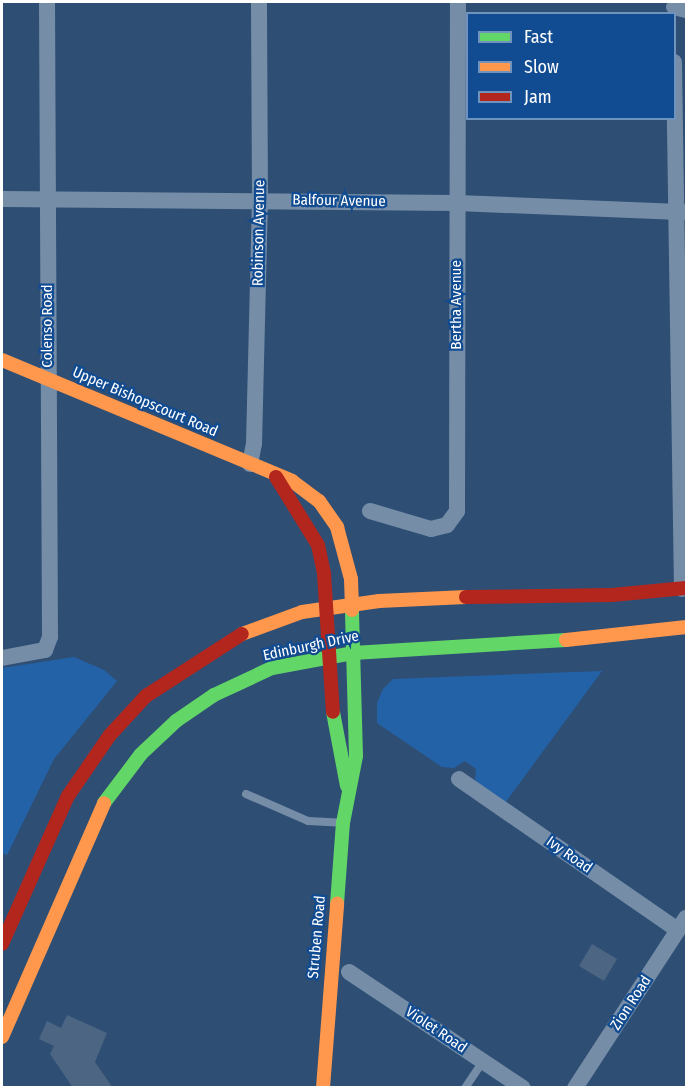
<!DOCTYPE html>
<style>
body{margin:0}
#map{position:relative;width:688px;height:1089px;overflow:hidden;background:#2e4e74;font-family:"Fira Sans Condensed",sans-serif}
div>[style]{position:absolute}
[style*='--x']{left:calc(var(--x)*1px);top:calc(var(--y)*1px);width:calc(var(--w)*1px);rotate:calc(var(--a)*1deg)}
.green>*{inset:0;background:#2462a8}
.building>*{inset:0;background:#4b6583}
.lane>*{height:8px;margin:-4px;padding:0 4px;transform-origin:4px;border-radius:4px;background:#758da7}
.street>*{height:16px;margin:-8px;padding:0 8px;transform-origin:8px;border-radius:8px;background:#758da7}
.fast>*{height:14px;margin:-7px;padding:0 7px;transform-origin:7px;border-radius:7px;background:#63d668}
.slow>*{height:14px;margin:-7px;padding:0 7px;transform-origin:7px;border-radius:7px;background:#ff974d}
.jam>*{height:14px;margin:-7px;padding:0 7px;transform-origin:7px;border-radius:7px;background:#b3261e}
span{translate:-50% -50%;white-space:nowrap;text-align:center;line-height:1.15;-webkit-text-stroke:4.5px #114b91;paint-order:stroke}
.street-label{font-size:15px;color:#fff}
.frame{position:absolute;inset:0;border:3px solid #fff;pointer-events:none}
.legend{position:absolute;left:466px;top:12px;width:210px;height:108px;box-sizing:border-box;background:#114b91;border:2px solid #7093bd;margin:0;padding:8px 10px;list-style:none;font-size:18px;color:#fff}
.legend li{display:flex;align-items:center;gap:12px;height:30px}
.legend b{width:30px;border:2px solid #7093bd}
</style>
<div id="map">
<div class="green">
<div style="clip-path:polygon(74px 657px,104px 670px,117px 681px,54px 759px,7px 855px,2px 853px,2px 668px)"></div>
<div style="clip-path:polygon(602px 671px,505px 803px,475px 781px,476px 769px,465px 761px,454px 768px,442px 767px,377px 723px,377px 703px,383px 689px,393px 679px)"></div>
</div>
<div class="building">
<div style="clip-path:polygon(592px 944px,617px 959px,604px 981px,579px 966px)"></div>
<div style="clip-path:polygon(67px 1015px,107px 1033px,95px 1062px,113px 1088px,73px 1088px,50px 1054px,54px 1046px,39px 1039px,47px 1021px,61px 1028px)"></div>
</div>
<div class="lane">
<div style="--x:246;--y:794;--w:68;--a:23.5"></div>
<div style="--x:308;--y:821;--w:34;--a:3"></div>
<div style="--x:465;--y:1088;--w:32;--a:-56"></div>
</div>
<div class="street">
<div style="--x:674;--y:7;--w:12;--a:14"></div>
<div style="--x:674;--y:62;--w:527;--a:89.13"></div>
<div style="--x:2;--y:199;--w:455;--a:0.5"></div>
<div style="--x:457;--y:203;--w:229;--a:2.3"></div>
<div style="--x:250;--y:464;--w:20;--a:-79"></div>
<div style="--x:254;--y:444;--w:244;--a:-88.6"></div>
<div style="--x:260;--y:200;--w:198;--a:-90.3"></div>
<div style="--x:370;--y:511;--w:64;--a:16.4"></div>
<div style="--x:431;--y:529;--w:16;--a:-14"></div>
<div style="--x:447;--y:525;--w:17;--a:-54"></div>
<div style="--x:457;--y:511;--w:509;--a:-89.89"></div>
<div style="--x:2;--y:658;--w:44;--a:-10.5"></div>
<div style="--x:45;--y:650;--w:14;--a:-69"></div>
<div style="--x:50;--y:637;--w:635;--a:-90.27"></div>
<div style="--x:459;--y:779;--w:266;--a:34.6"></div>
<div style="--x:349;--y:972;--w:209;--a:33.7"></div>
<div style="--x:575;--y:1088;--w:203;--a:-56.9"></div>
</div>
<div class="fast">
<div style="--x:333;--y:712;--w:75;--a:79.3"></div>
<div style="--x:104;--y:803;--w:61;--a:-52.9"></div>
<div style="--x:141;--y:754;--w:48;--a:-43.3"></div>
<div style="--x:176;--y:721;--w:46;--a:-34.4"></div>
<div style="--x:214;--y:695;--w:64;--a:-25"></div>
<div style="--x:272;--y:668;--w:82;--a:-10.5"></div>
<div style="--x:353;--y:653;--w:213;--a:-3.5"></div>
<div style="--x:337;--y:904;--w:81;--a:-85.8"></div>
<div style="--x:343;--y:823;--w:68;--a:-79"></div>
<div style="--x:356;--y:756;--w:146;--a:-91.6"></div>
</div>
<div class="slow">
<div style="--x:2;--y:360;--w:314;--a:22.6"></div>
<div style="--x:292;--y:481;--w:34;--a:37"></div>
<div style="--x:319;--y:501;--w:32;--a:55"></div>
<div style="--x:337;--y:527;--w:54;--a:74.9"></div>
<div style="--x:351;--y:579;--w:31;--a:88"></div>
<div style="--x:242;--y:634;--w:64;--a:-20.1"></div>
<div style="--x:302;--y:612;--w:78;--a:-8.1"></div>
<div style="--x:379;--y:601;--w:87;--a:-2.6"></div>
<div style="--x:566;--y:640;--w:121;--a:-6.2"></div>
<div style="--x:2;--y:1037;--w:255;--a:-66.4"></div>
<div style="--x:323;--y:1088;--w:185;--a:-85.6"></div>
</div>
<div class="jam">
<div style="--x:276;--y:477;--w:80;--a:58.3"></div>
<div style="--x:318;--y:545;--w:30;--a:78"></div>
<div style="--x:324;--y:574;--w:138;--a:86.3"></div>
<div style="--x:466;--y:597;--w:146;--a:-0.8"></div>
<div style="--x:612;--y:595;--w:74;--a:-5.4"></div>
<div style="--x:2;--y:944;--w:162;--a:-66"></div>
<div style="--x:68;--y:796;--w:74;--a:-55.5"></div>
<div style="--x:110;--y:735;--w:53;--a:-47.3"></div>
<div style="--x:146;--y:696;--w:114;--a:-32.9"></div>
</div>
<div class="street-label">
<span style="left:339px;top:201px;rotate:1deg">Balfour Avenue</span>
<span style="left:259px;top:233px;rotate:-89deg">Robinson Avenue</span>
<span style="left:457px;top:305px;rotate:-90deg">Bertha Avenue</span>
<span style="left:48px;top:326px;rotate:-90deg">Colenso Road</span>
<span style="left:145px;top:402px;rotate:23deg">Upper Bishopscourt Road</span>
<span style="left:311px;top:646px;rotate:-12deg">Edinburgh Drive</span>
<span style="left:569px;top:855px;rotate:35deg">Ivy Road</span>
<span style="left:317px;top:937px;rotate:-85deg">Struben Road</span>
<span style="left:631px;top:1003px;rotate:-57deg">Zion Road</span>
<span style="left:436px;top:1030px;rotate:34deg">Violet Road</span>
</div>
<div class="frame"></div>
<ul class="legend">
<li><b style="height:8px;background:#63d668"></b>Fast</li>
<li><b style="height:8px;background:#ff974d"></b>Slow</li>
<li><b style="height:8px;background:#b3261e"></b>Jam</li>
</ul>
</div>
